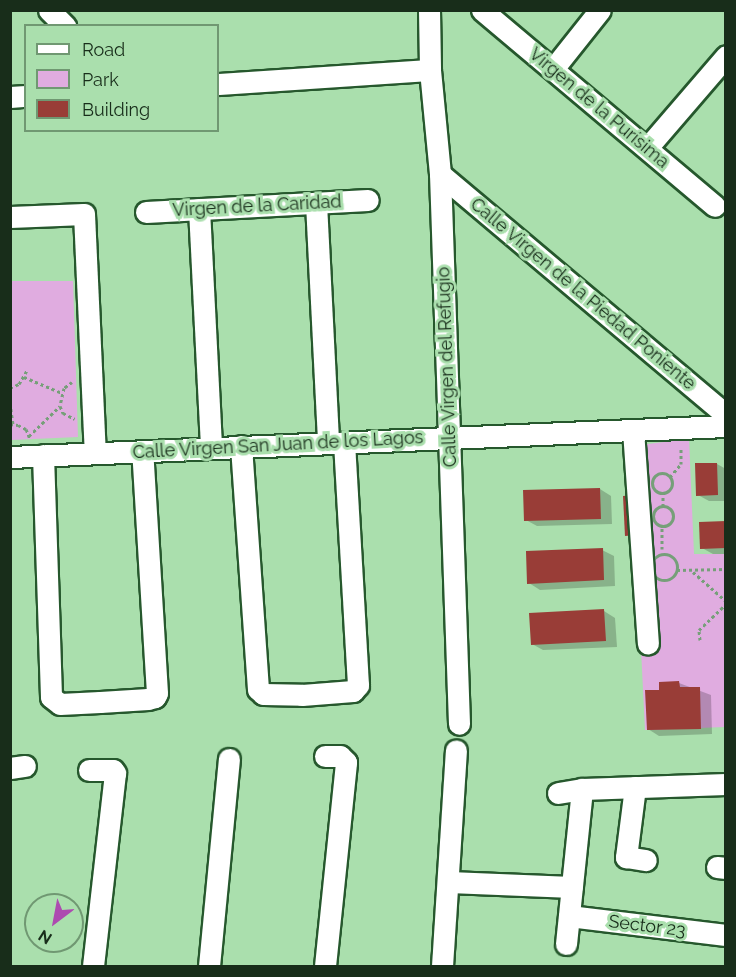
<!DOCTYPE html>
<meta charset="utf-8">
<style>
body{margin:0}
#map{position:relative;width:736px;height:977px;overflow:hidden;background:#aadfad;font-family:Raleway,sans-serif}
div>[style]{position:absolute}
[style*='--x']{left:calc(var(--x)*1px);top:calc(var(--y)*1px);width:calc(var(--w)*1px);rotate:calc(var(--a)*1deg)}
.green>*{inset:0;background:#e0ace0}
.shadow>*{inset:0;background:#0003}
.building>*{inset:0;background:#993d37}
.path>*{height:3px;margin-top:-1.5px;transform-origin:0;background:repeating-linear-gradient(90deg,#769f79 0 3px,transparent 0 6px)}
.path>.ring{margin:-1.5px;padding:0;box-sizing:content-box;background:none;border:3px solid #769f79;border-radius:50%}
.roads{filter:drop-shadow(2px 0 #26582d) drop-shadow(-2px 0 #26582d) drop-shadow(0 2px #26582d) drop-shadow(0 -2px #26582d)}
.minor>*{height:21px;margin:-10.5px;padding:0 10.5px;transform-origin:10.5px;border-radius:10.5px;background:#fff}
span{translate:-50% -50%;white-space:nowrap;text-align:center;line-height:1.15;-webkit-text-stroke:6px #aadfad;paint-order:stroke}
.street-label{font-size:18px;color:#182d1a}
.frame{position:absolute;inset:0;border:12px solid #182d1a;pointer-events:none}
.legend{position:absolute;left:24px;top:24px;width:195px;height:108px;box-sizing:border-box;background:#aadfad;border:2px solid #709872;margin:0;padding:8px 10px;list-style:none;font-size:18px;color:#182d1a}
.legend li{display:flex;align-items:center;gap:12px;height:30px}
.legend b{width:30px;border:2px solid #709872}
.north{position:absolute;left:24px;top:893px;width:60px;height:60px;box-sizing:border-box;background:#aadfad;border:2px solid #709872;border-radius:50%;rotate:212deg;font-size:16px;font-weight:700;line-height:24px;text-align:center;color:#182d1a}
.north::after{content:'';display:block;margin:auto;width:21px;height:27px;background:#ad4ab0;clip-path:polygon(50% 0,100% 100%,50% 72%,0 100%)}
</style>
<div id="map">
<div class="green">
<div style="clip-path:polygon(11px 281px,73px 281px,78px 437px,11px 440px)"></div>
<div style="clip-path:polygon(689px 439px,694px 554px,725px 554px,725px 727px,645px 730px,631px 446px)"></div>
</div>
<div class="shadow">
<div style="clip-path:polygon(717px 464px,726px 469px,726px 501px,709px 501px,698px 495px,697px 465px)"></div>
<div style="clip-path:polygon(600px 489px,611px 496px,612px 524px,537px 526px,526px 520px)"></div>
<div style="clip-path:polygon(726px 523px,726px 554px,713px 554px,702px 548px)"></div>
<div style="clip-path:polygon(602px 550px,614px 556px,615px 586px,540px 590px,529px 583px)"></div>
<div style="clip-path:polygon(604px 611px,615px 618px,617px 647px,543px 650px,532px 644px)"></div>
<div style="clip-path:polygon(679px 683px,711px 695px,712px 734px,659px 736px,648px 729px,661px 691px)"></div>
</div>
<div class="building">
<div style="clip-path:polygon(695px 463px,717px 463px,718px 495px,696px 496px)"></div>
<div style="clip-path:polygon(600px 488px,601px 519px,524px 521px,523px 490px)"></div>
<div style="clip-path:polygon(634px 495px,636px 535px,625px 536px,623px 496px)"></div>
<div style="clip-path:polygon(726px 521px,726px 548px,700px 549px,699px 522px)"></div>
<div style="clip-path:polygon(603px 548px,604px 580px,527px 584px,526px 551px)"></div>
<div style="clip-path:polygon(604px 609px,606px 641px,531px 645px,529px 613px)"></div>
<div style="clip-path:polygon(679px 681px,680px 687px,700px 687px,701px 729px,647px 730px,645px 690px,659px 690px,659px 682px)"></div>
</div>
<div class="path">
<div style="--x:24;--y:377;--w:41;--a:22.8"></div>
<div style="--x:72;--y:382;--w:10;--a:143"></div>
<div style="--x:64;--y:388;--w:18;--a:103"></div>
<div style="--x:60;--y:406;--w:8;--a:67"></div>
<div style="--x:63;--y:413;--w:13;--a:27"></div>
<div style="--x:10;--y:388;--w:10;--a:-24"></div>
<div style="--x:19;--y:384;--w:16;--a:-60"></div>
<div style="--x:10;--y:403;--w:21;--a:82"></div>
<div style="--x:10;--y:424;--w:8;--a:7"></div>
<div style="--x:18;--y:425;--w:9;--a:27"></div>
<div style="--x:26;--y:429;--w:11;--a:68"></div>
<div style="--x:29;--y:436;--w:43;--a:-44.1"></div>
<div class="ring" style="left:652px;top:473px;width:17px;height:17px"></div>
<div style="--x:670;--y:477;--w:17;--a:-50"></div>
<div style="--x:681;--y:464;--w:17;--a:-90"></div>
<div style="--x:663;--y:506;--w:13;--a:-90"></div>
<div class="ring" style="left:653px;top:506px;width:17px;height:17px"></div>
<div style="--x:662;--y:549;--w:23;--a:-90"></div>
<div class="ring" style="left:651px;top:554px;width:23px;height:23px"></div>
<div style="--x:677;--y:570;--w:49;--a:-1.2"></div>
<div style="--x:693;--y:572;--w:44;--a:41.3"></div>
<div style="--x:700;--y:640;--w:10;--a:-96"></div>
<div style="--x:699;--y:630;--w:37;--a:-44"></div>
</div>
<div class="roads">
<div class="minor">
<div style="--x:49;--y:10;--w:23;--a:45"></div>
<div style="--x:429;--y:10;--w:60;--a:89"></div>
<div style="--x:430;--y:70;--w:104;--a:84.5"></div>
<div style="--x:440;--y:174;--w:550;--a:88.02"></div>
<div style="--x:482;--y:10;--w:304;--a:40.1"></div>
<div style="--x:553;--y:69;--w:75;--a:-51.5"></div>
<div style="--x:218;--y:84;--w:212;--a:-3.8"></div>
<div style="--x:10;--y:97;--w:16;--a:-4"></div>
<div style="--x:647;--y:148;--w:121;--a:-49.3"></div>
<div style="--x:440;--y:174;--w:374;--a:40.1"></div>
<div style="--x:316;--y:203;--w:240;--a:87.1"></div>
<div style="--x:199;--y:209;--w:239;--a:87.1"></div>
<div style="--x:146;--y:212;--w:222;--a:-3.1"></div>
<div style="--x:10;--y:217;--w:74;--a:-2.3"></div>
<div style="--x:84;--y:214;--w:239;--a:87.4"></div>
<div style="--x:633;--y:430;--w:214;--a:86"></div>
<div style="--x:241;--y:446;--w:244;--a:86"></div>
<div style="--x:258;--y:689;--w:7;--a:45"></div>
<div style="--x:263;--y:694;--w:39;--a:1"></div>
<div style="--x:302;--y:695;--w:51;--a:-4.5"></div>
<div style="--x:353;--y:691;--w:8;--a:-50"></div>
<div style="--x:358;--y:685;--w:243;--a:-93.3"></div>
<div style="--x:43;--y:455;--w:242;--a:88.1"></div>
<div style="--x:51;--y:697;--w:11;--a:38"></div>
<div style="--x:60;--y:704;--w:40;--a:-2.9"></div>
<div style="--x:100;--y:702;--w:48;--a:-3.6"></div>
<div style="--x:148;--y:699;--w:7;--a:-16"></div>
<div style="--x:155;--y:697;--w:4;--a:-63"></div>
<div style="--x:157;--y:693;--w:242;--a:-93.5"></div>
<div style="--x:10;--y:457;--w:717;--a:-2.48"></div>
<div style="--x:10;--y:768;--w:15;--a:-8"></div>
<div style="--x:89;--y:770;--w:24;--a:0"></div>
<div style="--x:113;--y:770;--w:4;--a:56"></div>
<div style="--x:115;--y:773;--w:194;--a:96.5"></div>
<div style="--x:635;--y:787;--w:71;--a:97.3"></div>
<div style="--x:626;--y:857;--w:20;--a:9"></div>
<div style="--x:558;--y:793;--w:24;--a:-9"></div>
<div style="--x:582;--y:789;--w:144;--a:-2"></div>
<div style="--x:717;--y:867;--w:9;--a:6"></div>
<div style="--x:449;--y:882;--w:123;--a:2.3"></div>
<div style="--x:569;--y:916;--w:158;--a:6.9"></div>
<div style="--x:566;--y:944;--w:156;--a:-84.1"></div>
<div style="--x:209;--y:966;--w:208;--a:-84.5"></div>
<div style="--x:325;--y:966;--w:205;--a:-84.1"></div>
<div style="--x:346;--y:762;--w:8;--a:-135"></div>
<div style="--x:340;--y:756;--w:15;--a:180"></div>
<div style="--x:442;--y:966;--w:216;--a:-86.3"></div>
</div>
</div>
<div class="street-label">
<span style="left:599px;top:108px;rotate:40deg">Virgen de la Purísima</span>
<span style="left:257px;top:206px;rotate:-3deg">Virgen de la Caridad</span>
<span style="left:583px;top:294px;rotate:40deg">Calle Virgen de la Piedad Poniente</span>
<span style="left:447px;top:367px;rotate:-92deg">Calle Virgen del Refugio</span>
<span style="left:278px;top:445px;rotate:-3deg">Calle Virgen San Juan de los Lagos</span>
<span style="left:647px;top:926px;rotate:7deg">Sector 23</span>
</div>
<div class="frame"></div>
<ul class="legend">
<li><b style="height:8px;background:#fff"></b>Road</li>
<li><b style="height:16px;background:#e0ace0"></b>Park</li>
<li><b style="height:16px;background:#993d37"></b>Building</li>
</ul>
<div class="north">N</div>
</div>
